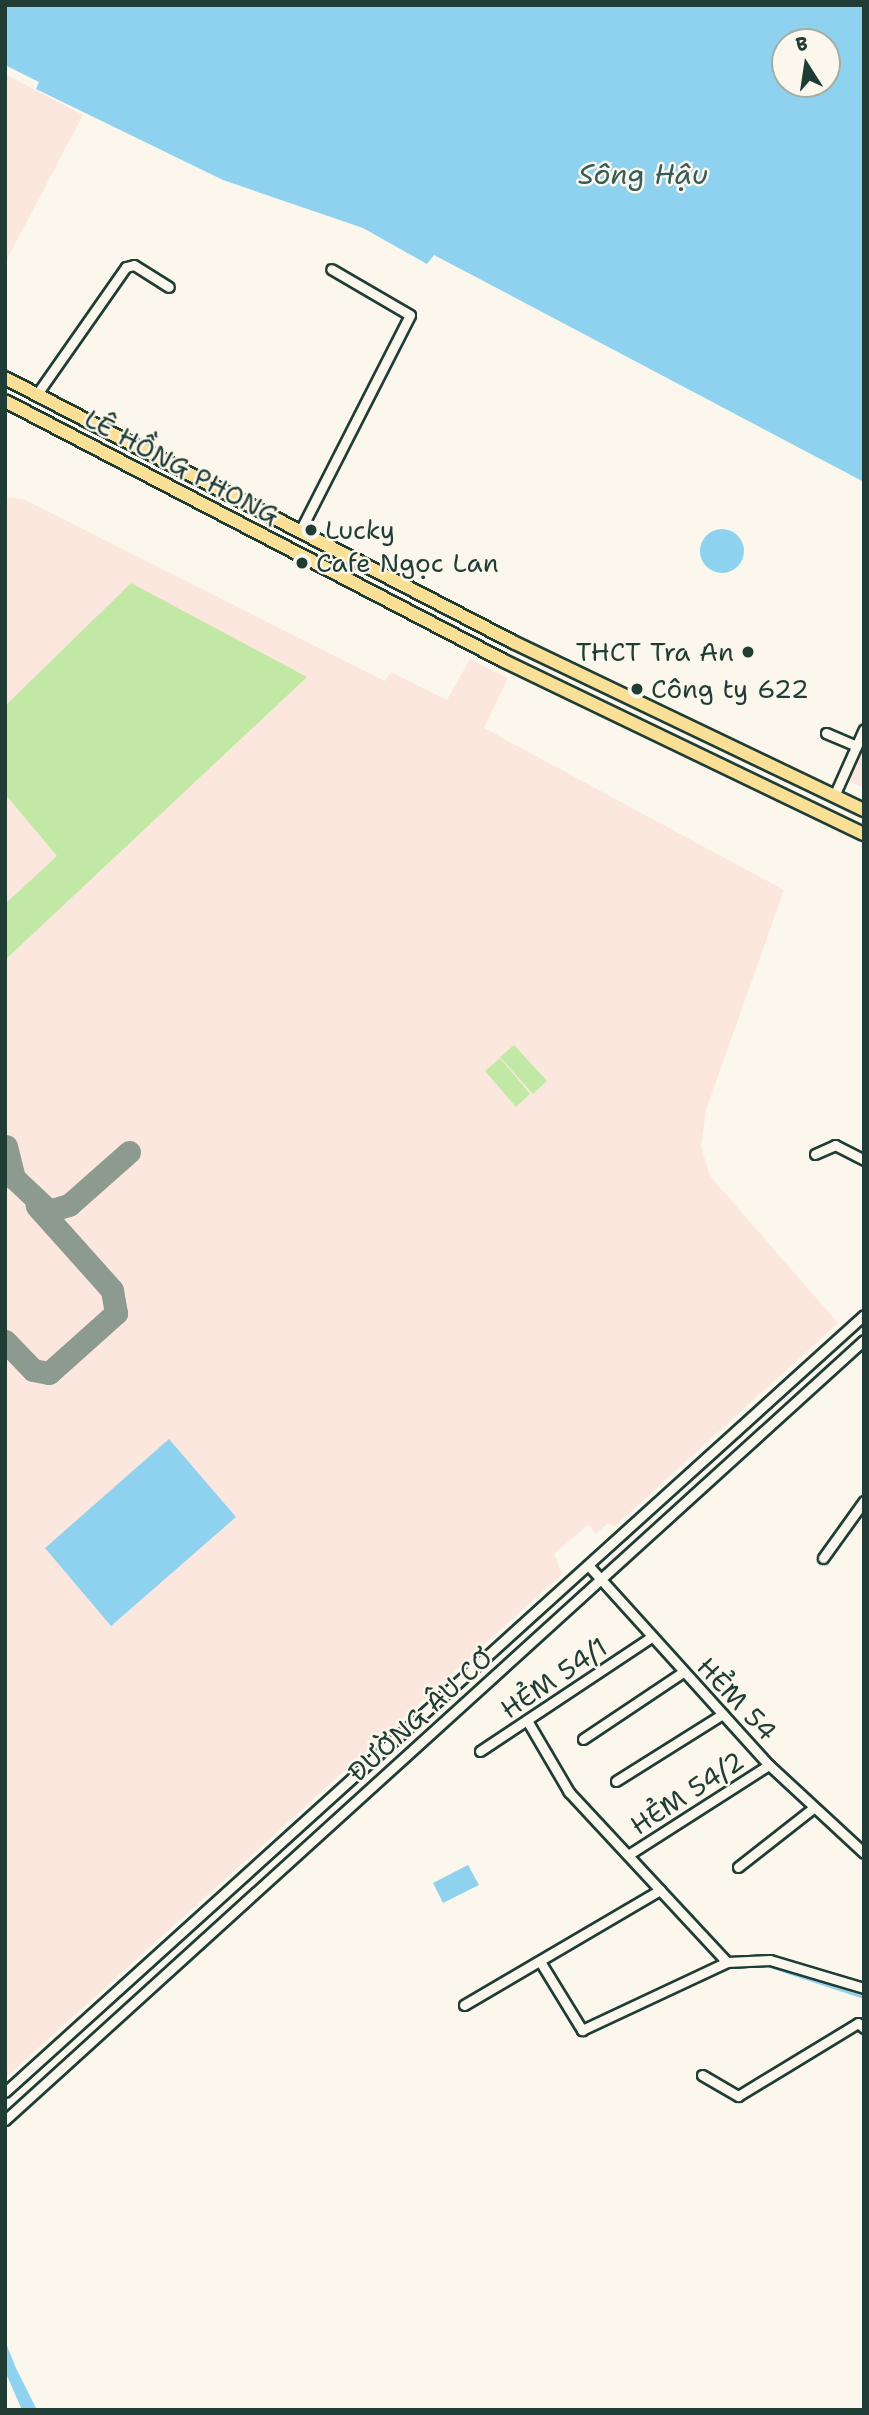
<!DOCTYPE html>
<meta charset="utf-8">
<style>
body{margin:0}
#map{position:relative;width:869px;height:2415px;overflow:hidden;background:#fbf7ec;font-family:"Shantell Sans",sans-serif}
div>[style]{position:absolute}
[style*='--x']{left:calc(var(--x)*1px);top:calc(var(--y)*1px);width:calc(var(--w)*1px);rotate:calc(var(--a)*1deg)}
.built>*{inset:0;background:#fce7de}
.green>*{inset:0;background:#c1e9a5}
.water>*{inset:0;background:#8fd2f0}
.round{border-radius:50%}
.stream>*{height:2.5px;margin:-1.25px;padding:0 1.25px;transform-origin:1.25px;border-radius:1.25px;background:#8fd2f0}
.taxiway>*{height:23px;margin:-11.5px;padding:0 11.5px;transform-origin:11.5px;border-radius:11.5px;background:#8d9a90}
.roads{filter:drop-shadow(2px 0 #1f3d34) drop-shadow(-2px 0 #1f3d34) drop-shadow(0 2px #1f3d34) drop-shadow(0 -2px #1f3d34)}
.minor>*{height:9px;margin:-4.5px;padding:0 4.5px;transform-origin:4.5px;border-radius:4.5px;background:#fbf7ec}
.highway>*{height:12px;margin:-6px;padding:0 6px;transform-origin:6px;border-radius:6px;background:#fadf96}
.dots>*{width:19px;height:19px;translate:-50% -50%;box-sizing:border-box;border:4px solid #fbf7ec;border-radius:50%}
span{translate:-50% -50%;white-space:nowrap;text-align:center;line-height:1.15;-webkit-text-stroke:5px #fbf7ec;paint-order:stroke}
.street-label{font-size:26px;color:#1f3d34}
.poi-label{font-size:26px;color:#1f3d34}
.left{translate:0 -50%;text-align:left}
.right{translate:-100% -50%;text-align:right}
.water-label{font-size:28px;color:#355b5a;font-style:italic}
.frame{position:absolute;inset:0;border:7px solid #1f3d34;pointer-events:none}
.north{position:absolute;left:771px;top:28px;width:70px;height:70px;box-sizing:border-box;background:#fbf7ec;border:2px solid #a3ada2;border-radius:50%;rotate:348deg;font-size:19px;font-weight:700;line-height:28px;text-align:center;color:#1f3d34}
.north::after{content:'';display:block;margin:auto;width:24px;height:32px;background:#1f3d34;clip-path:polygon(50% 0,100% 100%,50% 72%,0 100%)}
</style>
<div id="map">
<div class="built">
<div style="clip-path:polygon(5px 74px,83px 115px,5px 263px)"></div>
<div style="clip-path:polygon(5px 497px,23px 499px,385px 681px,391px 672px,447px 700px,470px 659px,508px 678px,484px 728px,784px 890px,706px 1110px,701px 1147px,710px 1176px,838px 1323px,615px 1526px,608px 1523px,596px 1534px,588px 1525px,554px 1554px,562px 1574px,5px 2078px)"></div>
<div style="clip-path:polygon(864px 735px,864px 788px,844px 779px)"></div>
</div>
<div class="green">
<div style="clip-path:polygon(131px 583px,307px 677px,5px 960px,5px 904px,57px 856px,5px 794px,5px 706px)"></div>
<div style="clip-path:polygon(514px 1045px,547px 1081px,533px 1094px,500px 1057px)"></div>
<div style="clip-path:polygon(500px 1058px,530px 1094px,516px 1107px,485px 1071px)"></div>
</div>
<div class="water">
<div style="clip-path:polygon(evenodd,5px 5px,864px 5px,864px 482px,434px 255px,427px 264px,363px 228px,223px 180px,36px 89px,39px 82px,5px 65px,5px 5px,785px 42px,827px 42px,827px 84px,785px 84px,785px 42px)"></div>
<div class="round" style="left:700px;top:529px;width:44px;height:44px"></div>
<div style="clip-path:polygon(169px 1439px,236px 1517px,111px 1626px,45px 1548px)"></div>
<div style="clip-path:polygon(468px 1865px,479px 1885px,443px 1903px,433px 1883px)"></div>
<div style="clip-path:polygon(5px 2341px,16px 2368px,37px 2410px,22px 2410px,5px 2371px)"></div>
</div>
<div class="stream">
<div style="--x:764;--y:1964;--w:105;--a:18.3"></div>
</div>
<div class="taxiway">
<div style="--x:6;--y:1146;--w:33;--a:76"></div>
<div style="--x:14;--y:1178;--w:48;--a:43.3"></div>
<div style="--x:49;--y:1211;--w:21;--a:-17"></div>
<div style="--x:69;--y:1205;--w:80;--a:-41.5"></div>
<div style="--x:5;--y:1341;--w:40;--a:46"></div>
<div style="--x:33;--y:1370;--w:16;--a:11"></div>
<div style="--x:49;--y:1373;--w:90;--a:-41.8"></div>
<div style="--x:116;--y:1313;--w:23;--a:-100"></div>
<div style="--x:112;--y:1290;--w:113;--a:-131.8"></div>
</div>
<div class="roads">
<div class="minor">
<div style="--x:37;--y:394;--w:155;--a:-55"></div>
<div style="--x:126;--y:267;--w:8;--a:-14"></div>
<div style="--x:134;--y:265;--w:41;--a:32.2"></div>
<div style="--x:300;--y:531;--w:242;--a:-63"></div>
<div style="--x:410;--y:315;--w:91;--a:-149.8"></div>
<div style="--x:826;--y:733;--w:33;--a:23"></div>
<div style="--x:834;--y:796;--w:73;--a:-65.9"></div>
<div style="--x:815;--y:1154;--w:22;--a:-24"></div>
<div style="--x:835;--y:1145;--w:33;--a:27"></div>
<div style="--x:823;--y:1558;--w:70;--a:-54.3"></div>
<div style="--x:588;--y:1565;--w:270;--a:47.9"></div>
<div style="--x:769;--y:1765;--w:129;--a:42.8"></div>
<div style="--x:583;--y:1739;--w:120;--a:-33.8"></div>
<div style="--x:480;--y:1751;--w:204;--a:-33.6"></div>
<div style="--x:616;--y:1781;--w:126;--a:-32.1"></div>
<div style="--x:628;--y:1855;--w:167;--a:-32.6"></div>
<div style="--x:738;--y:1867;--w:94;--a:-38.1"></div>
<div style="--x:660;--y:1890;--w:98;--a:47.1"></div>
<div style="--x:541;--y:1963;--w:79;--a:58.5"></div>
<div style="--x:582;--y:2030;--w:160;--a:-25.1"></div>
<div style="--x:727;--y:1962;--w:43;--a:-2.7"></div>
<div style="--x:770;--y:1960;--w:98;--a:16.6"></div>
<div style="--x:464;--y:2005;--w:227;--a:-30.4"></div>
<div style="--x:660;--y:1890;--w:134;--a:-132.9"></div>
<div style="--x:569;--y:1792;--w:81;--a:-120.4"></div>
<div style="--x:702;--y:2075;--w:42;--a:30.3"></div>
<div style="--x:738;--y:2096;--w:140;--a:-31.3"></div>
<div style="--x:858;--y:2023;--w:8;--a:40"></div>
<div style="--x:5;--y:2092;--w:1158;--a:-42.13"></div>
<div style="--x:5;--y:2120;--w:1160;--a:-42.24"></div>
</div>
<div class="highway">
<div style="--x:5;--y:378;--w:573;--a:27.46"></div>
<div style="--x:513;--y:642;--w:389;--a:25.6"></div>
<div style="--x:5;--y:401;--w:563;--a:27.52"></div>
<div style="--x:504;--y:661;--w:399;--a:25.7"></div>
</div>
</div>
<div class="dots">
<div style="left:311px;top:530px;background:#1f3d34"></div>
<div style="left:302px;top:563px;background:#1f3d34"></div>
<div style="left:748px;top:652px;background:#1f3d34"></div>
<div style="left:637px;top:689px;background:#1f3d34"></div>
</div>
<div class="street-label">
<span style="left:182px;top:467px;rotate:28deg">LÊ HỒNG PHONG</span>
<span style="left:554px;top:1678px;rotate:-34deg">HẺM 54/1</span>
<span style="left:737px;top:1699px;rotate:47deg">HẺM 54</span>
<span style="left:420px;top:1715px;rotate:-42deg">ĐƯỜNG ÂU CƠ</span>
<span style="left:687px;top:1793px;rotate:-33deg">HẺM 54/2</span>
</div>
<div class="poi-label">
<span class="left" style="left:325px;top:530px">Lucky</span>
<span class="left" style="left:316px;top:563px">Cafe Ngọc Lan</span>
<span class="right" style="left:734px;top:652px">THCT Tra An</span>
<span class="left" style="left:651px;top:689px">Công ty 622</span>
</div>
<div class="water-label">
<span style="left:643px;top:174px">Sông Hậu</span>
</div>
<div class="frame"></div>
<div class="north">B</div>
</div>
